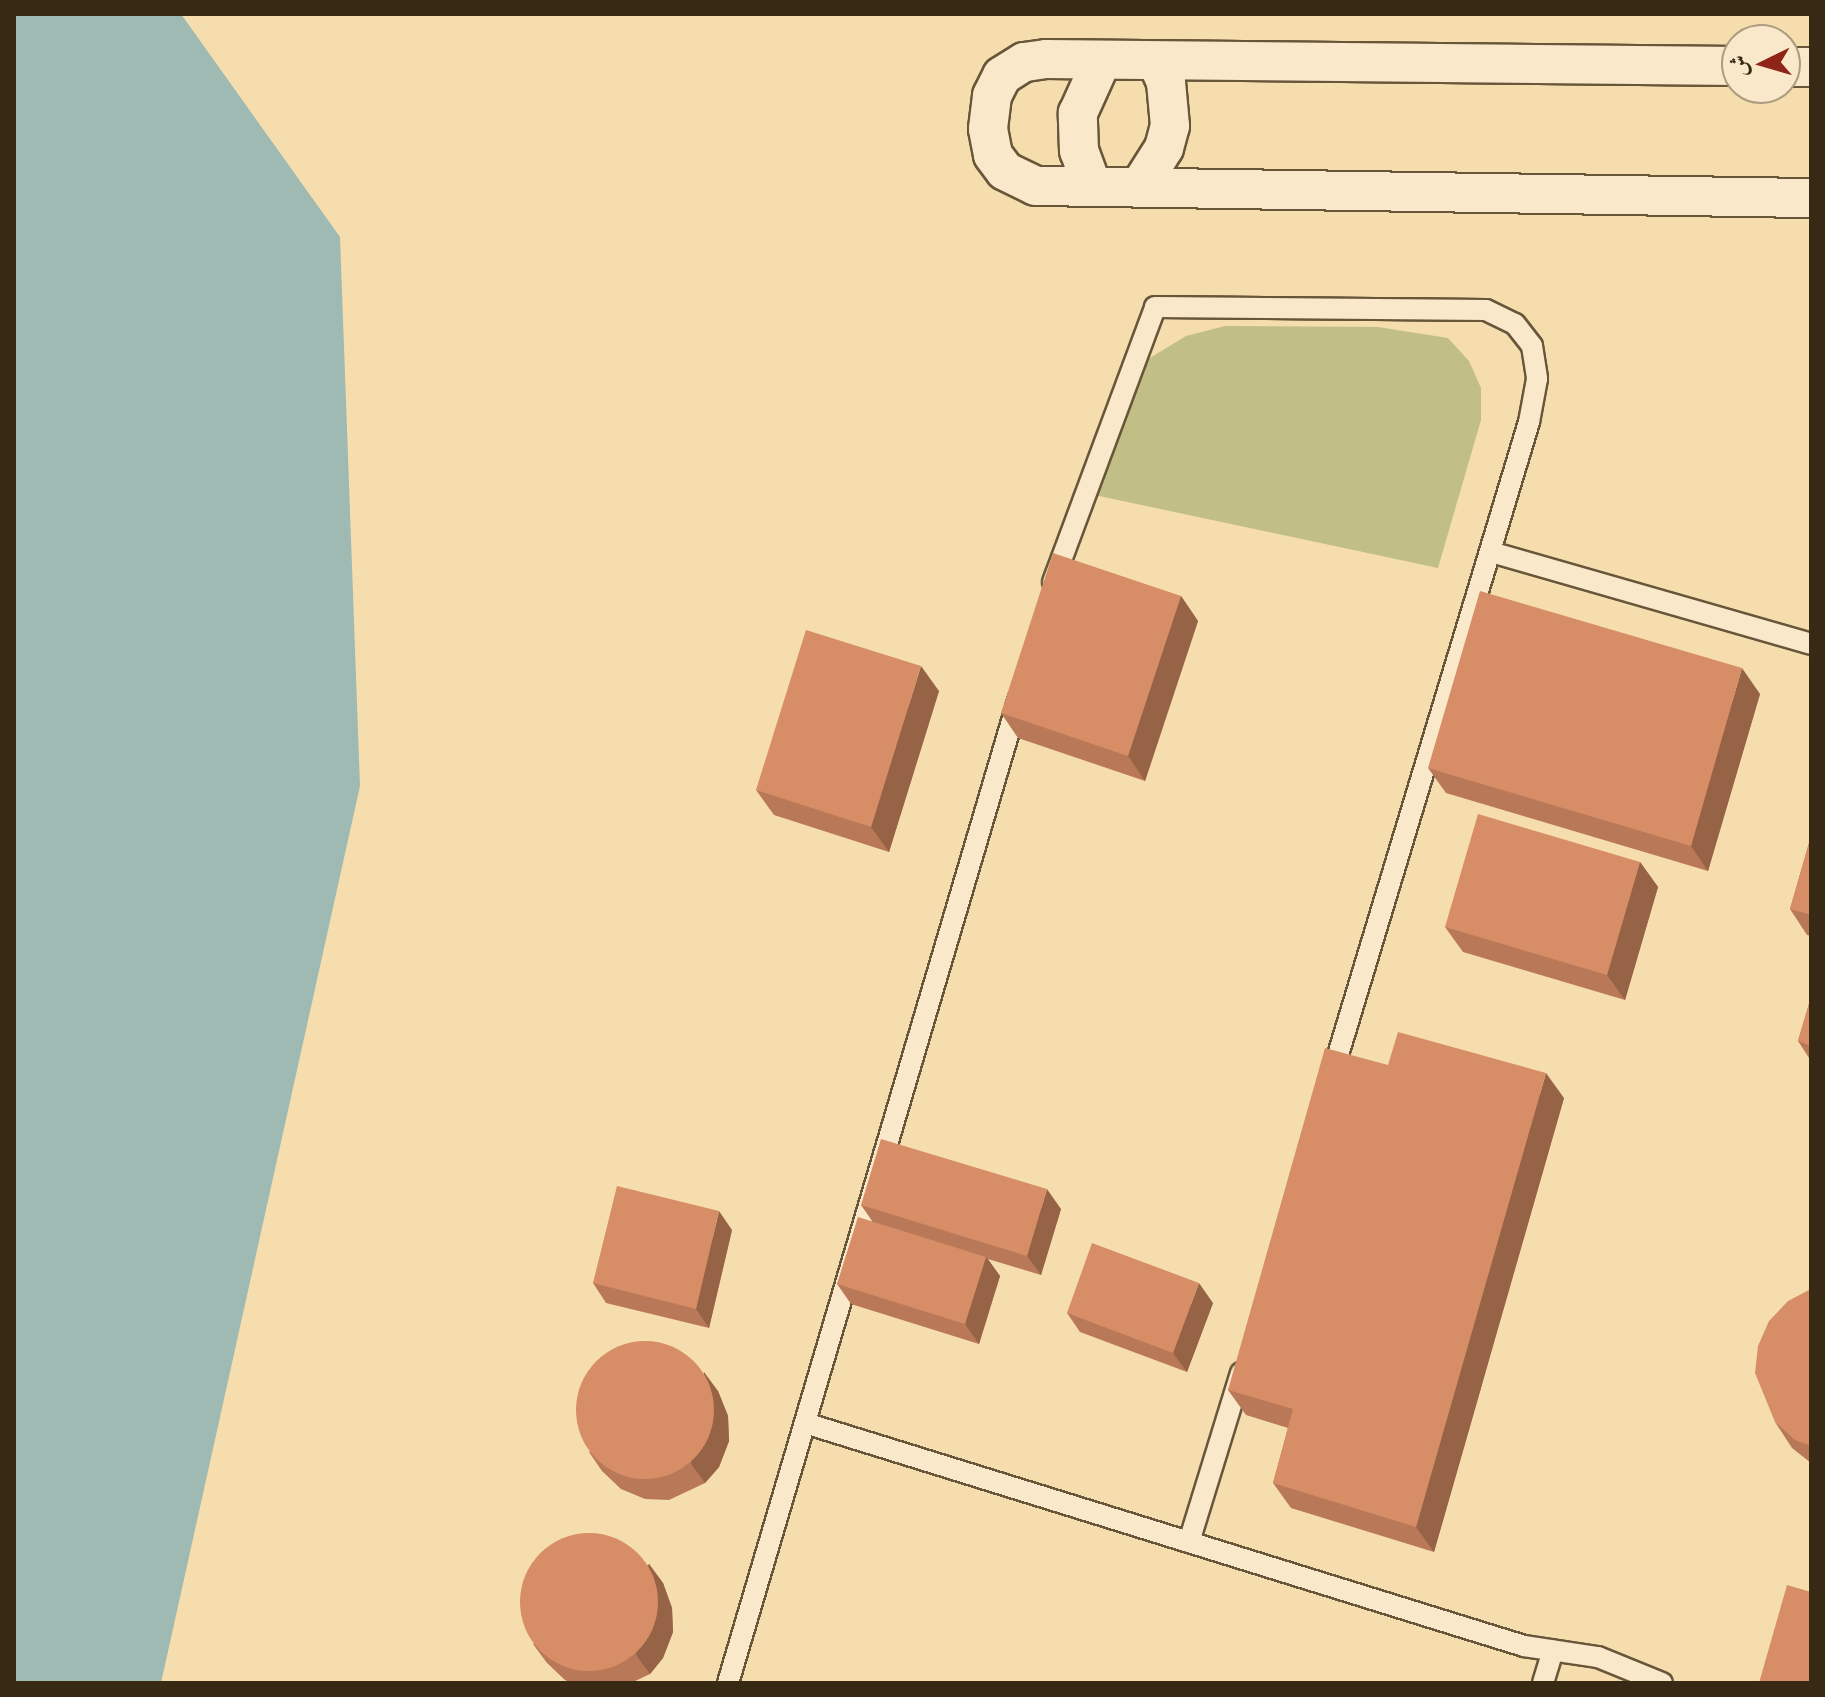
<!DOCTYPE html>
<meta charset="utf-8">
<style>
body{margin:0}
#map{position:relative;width:1825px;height:1697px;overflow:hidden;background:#f6ddae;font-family:"IM FELL Double Pica",Amiri,serif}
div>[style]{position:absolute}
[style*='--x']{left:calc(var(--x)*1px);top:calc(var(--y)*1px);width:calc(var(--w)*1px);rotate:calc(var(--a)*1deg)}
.green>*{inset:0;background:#c2bf86}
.water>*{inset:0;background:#9ebab2}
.roads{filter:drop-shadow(2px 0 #68563a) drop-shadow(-2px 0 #68563a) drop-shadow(0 2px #68563a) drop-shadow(0 -2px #68563a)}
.lane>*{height:20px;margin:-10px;padding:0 10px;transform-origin:10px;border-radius:10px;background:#f9e9ca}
.street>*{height:38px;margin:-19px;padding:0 19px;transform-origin:19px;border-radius:19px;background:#f9e9ca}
.wall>*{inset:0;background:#b97958}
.shaded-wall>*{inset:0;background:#966347}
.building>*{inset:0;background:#d78d66}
.round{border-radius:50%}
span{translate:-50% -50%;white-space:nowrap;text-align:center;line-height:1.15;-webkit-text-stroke:7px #f9e9ca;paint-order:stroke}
.frame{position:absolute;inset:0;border:16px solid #382914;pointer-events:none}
.north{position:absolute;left:1721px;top:24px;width:80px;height:80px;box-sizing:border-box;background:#f9e9ca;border:2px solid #ac9c81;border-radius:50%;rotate:265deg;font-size:22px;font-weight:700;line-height:32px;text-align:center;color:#382914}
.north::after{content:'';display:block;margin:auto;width:28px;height:36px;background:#8f2418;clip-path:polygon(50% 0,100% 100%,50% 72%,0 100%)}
</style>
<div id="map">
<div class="green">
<div style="clip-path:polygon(1225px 326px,1378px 327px,1448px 338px,1469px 361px,1481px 388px,1481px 420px,1438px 568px,1085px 493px,1132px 369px,1186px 336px)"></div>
</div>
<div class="water">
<div style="clip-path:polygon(14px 14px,181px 14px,340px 237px,360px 786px,161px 1683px,14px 1683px)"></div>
</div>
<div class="roads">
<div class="lane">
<div style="--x:1491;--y:552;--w:333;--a:16"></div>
<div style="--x:1053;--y:582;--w:293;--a:-69.6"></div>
<div style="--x:1155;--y:307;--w:331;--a:0.5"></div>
<div style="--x:1486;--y:310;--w:32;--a:26"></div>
<div style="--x:1515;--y:324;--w:28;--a:52"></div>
<div style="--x:1532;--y:346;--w:33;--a:81"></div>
<div style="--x:1537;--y:379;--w:44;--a:100.5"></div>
<div style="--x:1529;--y:422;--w:682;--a:106.79"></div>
<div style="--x:805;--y:1423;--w:753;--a:17.23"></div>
<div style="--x:1524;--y:1646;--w:75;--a:8.5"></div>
<div style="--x:1598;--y:1657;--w:69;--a:22.1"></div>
<div style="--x:1189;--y:1542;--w:177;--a:-72.9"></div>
<div style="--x:728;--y:1683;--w:1024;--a:-73.55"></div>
<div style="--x:1543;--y:1683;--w:34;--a:-73"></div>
</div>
<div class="street">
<div style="--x:1737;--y:66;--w:691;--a:-179.42"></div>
<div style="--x:1046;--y:59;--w:22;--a:172"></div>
<div style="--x:1024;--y:62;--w:26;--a:148"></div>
<div style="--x:1002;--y:76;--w:22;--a:117"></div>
<div style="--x:992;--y:96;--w:33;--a:97"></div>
<div style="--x:988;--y:129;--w:26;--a:79"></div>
<div style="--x:993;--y:155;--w:20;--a:53"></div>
<div style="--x:1005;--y:171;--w:34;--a:26"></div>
<div style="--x:1036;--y:186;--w:775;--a:0.89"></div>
<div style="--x:1785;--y:67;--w:26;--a:0"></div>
<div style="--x:1092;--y:186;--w:37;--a:-110"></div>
<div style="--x:1079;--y:151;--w:38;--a:-92"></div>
<div style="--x:1078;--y:113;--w:56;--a:-65.7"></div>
<div style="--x:1140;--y:186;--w:45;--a:-57.7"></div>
<div style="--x:1164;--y:148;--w:23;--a:-75"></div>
<div style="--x:1170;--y:126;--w:44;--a:-95.2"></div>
<div style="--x:1166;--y:82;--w:22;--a:-114"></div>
</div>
</div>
<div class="wall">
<div style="clip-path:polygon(1181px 596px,1198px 621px,1145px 781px,1018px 738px,1001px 713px)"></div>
<div style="clip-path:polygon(939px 691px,889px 852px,774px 815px,756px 790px)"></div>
<div style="clip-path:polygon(1760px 694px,1708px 871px,1446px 793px,1428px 768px)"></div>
<div style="clip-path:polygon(1811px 836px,1811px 936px,1807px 935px,1790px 909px)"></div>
<div style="clip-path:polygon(1640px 862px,1658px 887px,1625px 1000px,1463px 952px,1445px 927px)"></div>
<div style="clip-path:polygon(1811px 997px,1811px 1061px,1798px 1041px)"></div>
<div style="clip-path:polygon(1388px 1065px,1564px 1098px,1434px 1552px,1291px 1508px,1273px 1483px,1288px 1428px,1246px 1415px,1228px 1390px)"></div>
<div style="clip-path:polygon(861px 1205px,1061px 1209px,1041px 1275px,988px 1259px,1000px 1276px,979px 1344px,851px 1304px,837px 1284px,872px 1221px)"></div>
<div style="clip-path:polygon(732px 1230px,709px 1328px,606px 1303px,593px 1283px)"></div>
<div style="clip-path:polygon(1811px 1289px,1811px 1463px,1792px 1448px,1775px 1422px)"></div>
<div style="clip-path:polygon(1213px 1303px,1187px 1372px,1080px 1332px,1067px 1313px)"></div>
<div style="clip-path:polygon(718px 1391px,728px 1416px,729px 1441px,719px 1467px,705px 1483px,669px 1500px,645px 1499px,621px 1489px,602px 1471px,589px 1452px)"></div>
<div style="clip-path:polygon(649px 1564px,663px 1583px,672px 1608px,673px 1632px,663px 1658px,650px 1674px,631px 1683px,571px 1683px,565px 1680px,547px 1663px,533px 1644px)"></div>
</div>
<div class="shaded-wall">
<div style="clip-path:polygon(1181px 596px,1198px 621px,1145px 781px,1128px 756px)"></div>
<div style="clip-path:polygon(921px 666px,939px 691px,889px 852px,871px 827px)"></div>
<div style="clip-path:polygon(1742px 668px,1760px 694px,1708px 871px,1691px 846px)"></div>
<div style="clip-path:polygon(1640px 862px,1658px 887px,1625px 1000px,1607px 975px)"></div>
<div style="clip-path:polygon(1546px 1073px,1564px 1098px,1434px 1552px,1416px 1527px)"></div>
<div style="clip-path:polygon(1047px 1189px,1061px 1209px,1041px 1275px,1027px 1256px)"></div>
<div style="clip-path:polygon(719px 1211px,732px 1230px,709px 1328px,696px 1309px)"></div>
<div style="clip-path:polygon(986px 1257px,1000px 1276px,979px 1344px,965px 1324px)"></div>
<div style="clip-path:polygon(1199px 1283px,1213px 1303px,1187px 1372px,1173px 1353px)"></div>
<div style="clip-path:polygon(704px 1372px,718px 1391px,728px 1416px,729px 1441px,719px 1467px,705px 1483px,691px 1464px)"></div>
<div style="clip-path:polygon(649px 1564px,663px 1583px,672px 1608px,673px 1632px,663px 1658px,650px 1674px,636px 1655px)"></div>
</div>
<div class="building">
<div style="clip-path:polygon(1053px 553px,1181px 596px,1128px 756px,1001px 713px)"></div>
<div style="clip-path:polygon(1480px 591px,1742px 668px,1691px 846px,1428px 768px)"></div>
<div style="clip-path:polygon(806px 630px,921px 666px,871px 827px,756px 790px)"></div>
<div style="clip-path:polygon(1478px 814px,1640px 862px,1607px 975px,1445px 927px)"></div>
<div style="clip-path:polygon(1811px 836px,1811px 915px,1790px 909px)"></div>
<div style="clip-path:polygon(1811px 997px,1811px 1046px,1798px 1041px)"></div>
<div style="clip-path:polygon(1398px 1032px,1546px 1073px,1416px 1527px,1273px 1483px,1293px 1409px,1228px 1390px,1325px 1048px,1388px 1065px)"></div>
<div style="clip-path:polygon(881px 1139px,1047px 1189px,1027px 1256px,861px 1205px)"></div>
<div style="clip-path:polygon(617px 1186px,719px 1211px,696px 1309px,593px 1283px)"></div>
<div style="clip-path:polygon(858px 1217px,986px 1257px,965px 1324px,837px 1284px)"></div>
<div style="clip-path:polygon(1092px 1243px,1199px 1283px,1173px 1353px,1067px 1313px)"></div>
<div style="clip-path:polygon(1811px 1289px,1811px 1446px,1795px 1440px,1775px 1422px,1755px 1373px,1758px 1346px,1769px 1321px,1788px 1301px)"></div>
<div class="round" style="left:576px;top:1341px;width:138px;height:138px"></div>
<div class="round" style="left:520px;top:1533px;width:138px;height:138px"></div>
<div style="clip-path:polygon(1787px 1585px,1811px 1592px,1811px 1683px,1759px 1683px)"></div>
</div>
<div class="frame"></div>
<div class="north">ش</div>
</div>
